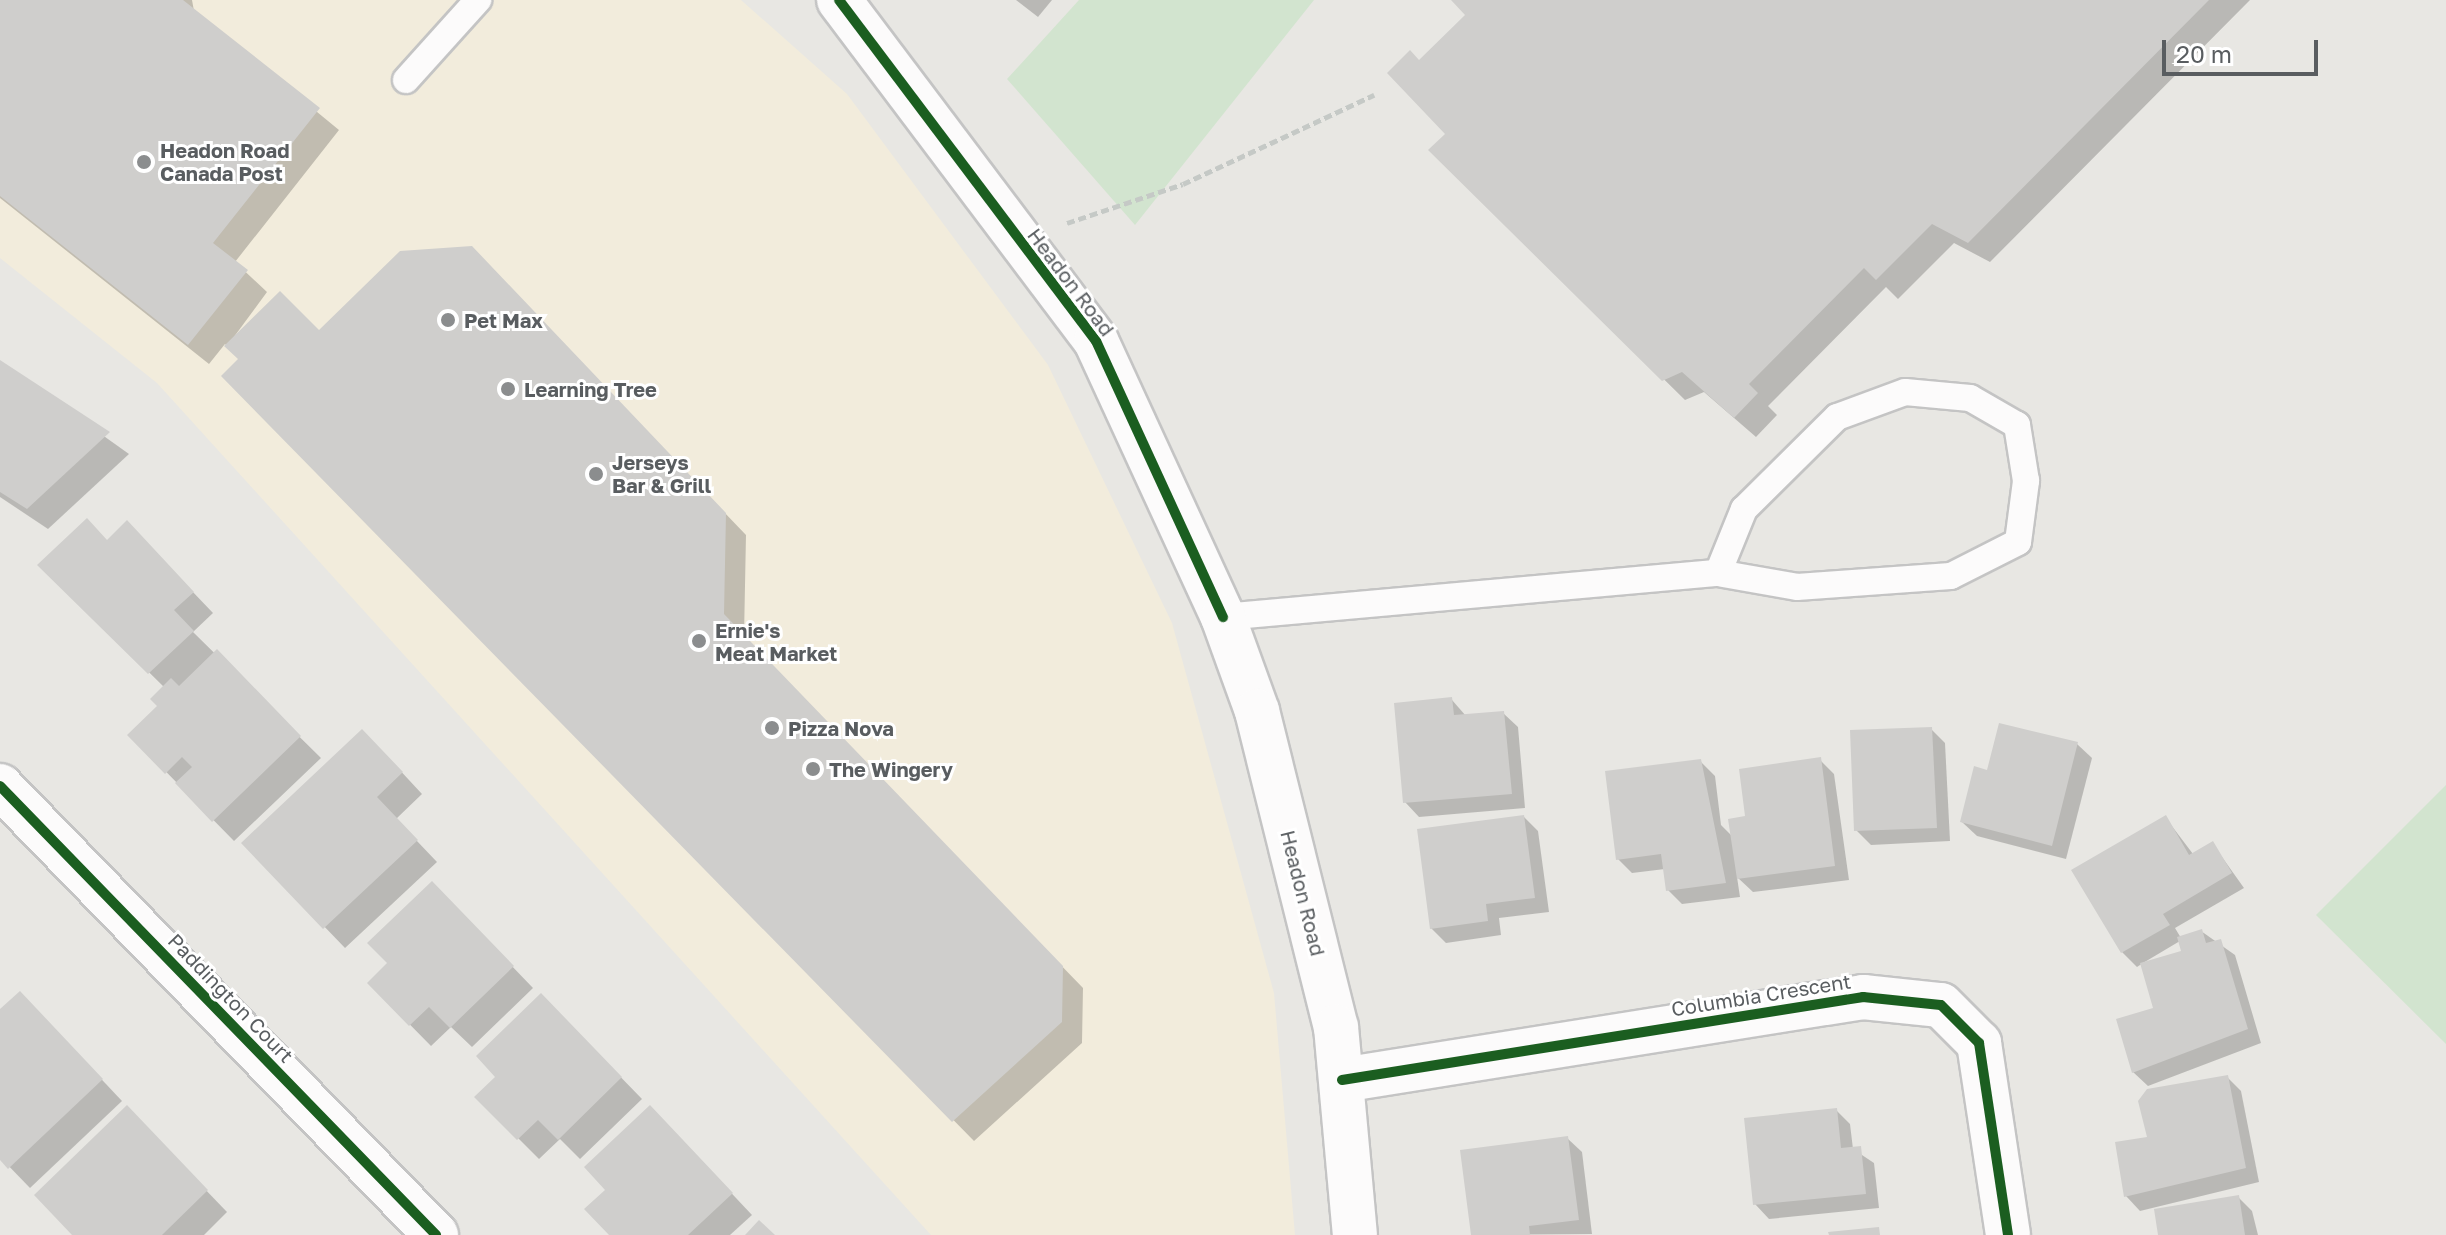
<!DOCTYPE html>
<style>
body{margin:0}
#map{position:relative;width:2446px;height:1235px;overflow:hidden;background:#e8e7e3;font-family:"Golos Text",sans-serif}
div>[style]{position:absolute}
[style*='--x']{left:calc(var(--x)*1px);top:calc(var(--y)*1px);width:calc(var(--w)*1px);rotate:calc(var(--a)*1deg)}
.commercial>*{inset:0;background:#f2ecdc}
.green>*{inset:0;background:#d2e4cf}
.shadow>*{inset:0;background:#0003}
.building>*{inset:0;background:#cfcecc}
.path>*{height:5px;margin-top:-2.5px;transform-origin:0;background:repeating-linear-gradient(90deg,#c5c9c6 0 8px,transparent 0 12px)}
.roads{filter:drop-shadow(2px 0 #c4c4c4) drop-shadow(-2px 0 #c4c4c4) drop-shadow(0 2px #c4c4c4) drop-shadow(0 -2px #c4c4c4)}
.lane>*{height:26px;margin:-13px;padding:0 13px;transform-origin:13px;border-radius:13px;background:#fcfbfb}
.street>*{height:44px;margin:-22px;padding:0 22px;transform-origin:22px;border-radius:22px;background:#fcfbfb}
.secondary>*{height:44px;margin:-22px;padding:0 22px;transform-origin:22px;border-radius:22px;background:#fcfbfb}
.cycleway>*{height:10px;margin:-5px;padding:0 5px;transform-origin:5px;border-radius:5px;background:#1b5e20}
.dots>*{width:22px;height:22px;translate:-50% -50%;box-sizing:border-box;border:4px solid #fff;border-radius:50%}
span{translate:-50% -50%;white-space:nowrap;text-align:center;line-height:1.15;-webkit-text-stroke:6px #fff;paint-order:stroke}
.poi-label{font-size:20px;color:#595d60;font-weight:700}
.left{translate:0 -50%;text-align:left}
.street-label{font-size:20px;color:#595d60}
.scale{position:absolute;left:2162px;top:40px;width:156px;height:36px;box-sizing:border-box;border:4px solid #595d60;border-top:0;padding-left:10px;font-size:24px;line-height:28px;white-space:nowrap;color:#595d60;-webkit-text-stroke:6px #fff;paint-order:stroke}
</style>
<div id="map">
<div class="commercial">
<div style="clip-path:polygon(0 0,741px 0,847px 94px,1048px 365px,1172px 623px,1274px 993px,1295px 1235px,931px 1235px,157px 383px,0 258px)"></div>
</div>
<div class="green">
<div style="clip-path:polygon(1079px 0,1314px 0,1135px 225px,1007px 79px)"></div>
<div style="clip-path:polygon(2446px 785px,2446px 1044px,2316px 915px)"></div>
</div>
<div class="shadow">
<div style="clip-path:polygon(0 0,192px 0,194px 11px,339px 130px,235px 262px,267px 292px,228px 345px,319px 333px,492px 270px,746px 535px,744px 637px,1083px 988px,1082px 1043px,974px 1141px,224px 376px,240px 359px,225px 344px,209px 364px,0 198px)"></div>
<div style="clip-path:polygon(1016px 0,1052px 0,1038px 17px)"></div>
<div style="clip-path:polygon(1455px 0,2250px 0,1990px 262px,1954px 243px,1898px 299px,1886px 287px,1768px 406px,1777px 415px,1756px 437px,1704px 392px,1685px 400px,1431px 150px,1448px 134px,1419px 62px,1468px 15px)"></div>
<div style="clip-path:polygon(0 362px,129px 454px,48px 529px,0 497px)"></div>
<div style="clip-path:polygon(108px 542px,147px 544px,213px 613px,193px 632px,321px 758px,234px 841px,130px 735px,160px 706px,165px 688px,40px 565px)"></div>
<div style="clip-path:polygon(1452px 700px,1466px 716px,1503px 713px,1518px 727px,1525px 808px,1419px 817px,1405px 802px)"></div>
<div style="clip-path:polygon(1931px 729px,1945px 743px,1950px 841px,1871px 845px,1856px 830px)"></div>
<div style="clip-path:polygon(2077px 744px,2092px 758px,2066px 859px,1977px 836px,1962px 822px,1989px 772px)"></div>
<div style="clip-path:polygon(383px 752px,422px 794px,396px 819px,437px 862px,345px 948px,244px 843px)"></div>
<div style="clip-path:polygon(1820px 760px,1834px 774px,1849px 880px,1753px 892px,1737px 877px,1740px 897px,1682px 904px,1668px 890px,1665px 869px,1632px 873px,1618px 859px,1700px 761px,1715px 776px,1721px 825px,1733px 837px)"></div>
<div style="clip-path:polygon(1524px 817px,1538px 831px,1549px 912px,1499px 918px,1501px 935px,1446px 943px,1431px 928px)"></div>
<div style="clip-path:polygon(evenodd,2165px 817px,2193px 854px,2212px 843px,2244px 888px,2175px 928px,2181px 938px,2201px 931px,2235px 955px,2261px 1043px,2148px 1086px,2133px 1072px,2156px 1010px,2143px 963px,2137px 967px,2122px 952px,2074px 871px,2165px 817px,2180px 941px,2183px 952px,2143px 963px,2180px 941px)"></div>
<div style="clip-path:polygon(432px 883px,533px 988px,472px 1047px,451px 1027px,431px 1046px,369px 983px,390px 963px)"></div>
<div style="clip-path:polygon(541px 995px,642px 1099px,580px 1159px,560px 1139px,539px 1159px,477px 1097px,498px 1077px)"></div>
<div style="clip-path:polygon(0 1012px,40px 1014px,122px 1101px,30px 1188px,0 1157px)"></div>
<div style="clip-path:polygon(2227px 1077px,2241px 1091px,2259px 1182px,2140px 1211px,2126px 1196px,2149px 1138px)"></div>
<div style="clip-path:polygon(1836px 1110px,1850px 1124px,1853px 1149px,1874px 1163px,1879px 1208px,1769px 1219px,1755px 1204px)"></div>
<div style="clip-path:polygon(147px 1129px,227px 1212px,204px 1235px,75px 1235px)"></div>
<div style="clip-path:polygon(671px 1129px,752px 1215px,730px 1235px,612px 1235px)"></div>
<div style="clip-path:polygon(1567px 1138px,1582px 1152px,1592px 1234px,1473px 1235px)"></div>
<div style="clip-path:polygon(2238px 1197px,2252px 1211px,2258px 1235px,2160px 1235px)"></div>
</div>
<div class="building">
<div style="clip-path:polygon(0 0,183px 0,320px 108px,213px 243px,248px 270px,188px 345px,0 196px)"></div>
<div style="clip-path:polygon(1451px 0,2209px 0,1968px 243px,1932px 224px,1876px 280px,1864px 268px,1749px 384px,1758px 393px,1734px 418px,1682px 372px,1662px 381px,1428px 150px,1445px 134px,1387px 73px,1410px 50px,1419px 60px,1465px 15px)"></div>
<div style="clip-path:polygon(472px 246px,726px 513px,724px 614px,1063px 966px,1062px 1022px,952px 1122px,221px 376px,238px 359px,224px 346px,280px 291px,319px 330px,400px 251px)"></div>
<div style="clip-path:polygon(0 360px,110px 432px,27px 509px,0 492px)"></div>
<div style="clip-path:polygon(87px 518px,107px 540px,127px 520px,194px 592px,174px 610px,194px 631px,148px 674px,37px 565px)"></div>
<div style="clip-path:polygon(217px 649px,301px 736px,212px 822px,175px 783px,192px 767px,182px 757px,165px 774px,127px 735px,157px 706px,150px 699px,171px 678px,179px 686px)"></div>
<div style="clip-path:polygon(1452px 697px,1454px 715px,1504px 711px,1512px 794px,1403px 803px,1394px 703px)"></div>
<div style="clip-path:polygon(1999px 723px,2078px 742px,2052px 846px,1960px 822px,1974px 766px,1987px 770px)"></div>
<div style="clip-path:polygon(1932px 727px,1937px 828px,1854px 831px,1850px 730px)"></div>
<div style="clip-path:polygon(362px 729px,403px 772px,377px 797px,418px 840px,323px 929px,241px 843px)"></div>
<div style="clip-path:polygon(1821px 757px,1835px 866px,1737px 879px,1728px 819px,1745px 816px,1739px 769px)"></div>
<div style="clip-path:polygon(1701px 759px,1726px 883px,1666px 891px,1661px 854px,1616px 860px,1605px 771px)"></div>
<div style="clip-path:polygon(1524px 815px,1535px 898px,1486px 904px,1488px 921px,1430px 929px,1417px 829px)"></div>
<div style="clip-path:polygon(2166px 815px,2189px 855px,2213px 841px,2232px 873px,2163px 914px,2170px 925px,2121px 953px,2071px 870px)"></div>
<div style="clip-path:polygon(432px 881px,514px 966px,450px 1028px,429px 1007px,409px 1026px,367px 983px,387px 963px,367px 943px)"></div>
<div style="clip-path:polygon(2202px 929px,2206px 943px,2221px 939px,2248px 1029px,2132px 1073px,2116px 1019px,2153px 1008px,2140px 963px,2181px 951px,2177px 937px)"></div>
<div style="clip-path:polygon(20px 991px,103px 1079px,8px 1169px,0 1160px,0 1009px)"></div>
<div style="clip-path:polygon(541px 993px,622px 1077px,558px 1140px,538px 1120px,517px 1140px,474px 1097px,495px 1077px,476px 1056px)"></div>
<div style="clip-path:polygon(2228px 1075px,2246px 1168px,2124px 1197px,2115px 1142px,2147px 1137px,2138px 1101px,2147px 1089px)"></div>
<div style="clip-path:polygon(127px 1105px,208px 1190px,162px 1235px,72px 1235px,34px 1195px)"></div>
<div style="clip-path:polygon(650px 1105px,733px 1193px,688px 1235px,609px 1235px,584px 1209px,605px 1190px,584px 1167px)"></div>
<div style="clip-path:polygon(1837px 1108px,1841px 1148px,1861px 1146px,1866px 1194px,1753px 1205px,1744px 1118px)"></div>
<div style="clip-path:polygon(1568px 1136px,1579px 1220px,1529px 1226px,1530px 1235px,1471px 1235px,1460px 1150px)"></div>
<div style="clip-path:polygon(2239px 1195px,2245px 1235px,2158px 1235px,2154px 1209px)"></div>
<div style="clip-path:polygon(759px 1220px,775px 1235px,745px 1235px)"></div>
<div style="clip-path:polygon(1879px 1227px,1880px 1235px,1829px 1235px,1828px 1232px)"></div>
</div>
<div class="path">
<div style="--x:1067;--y:223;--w:122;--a:-18.6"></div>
<div style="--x:1183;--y:184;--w:211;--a:-25"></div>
</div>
<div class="roads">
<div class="lane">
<div style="--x:406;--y:80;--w:108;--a:-48"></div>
<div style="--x:1223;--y:617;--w:497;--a:-5.1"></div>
<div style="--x:1718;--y:573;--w:80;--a:10"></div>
<div style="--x:1797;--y:587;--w:154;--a:-4.1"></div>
<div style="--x:1951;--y:576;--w:75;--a:-26.9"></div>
<div style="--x:2018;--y:542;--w:62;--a:-82.5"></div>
<div style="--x:2026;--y:481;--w:57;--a:-99.1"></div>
<div style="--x:2017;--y:425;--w:54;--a:-150.1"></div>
<div style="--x:1970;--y:398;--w:65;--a:-174.7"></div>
<div style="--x:1905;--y:392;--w:72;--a:159.8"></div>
<div style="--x:1837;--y:417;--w:131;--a:135.3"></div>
<div style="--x:1744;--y:509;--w:69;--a:112.1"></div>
</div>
<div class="street">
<div style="--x:0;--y:786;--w:626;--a:45.84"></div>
<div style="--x:1342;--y:1080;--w:528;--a:-9.05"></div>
<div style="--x:1863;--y:997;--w:78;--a:5.9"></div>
<div style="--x:1941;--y:1005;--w:54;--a:45"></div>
<div style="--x:1979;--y:1043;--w:194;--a:81.4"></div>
</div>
<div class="secondary">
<div style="--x:839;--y:0;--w:427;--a:53"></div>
<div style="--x:1096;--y:341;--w:304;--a:65.3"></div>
<div style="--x:1223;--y:617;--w:100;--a:70.1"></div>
<div style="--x:1257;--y:711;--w:326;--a:76"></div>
<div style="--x:1336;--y:1027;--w:209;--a:84.8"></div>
</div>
</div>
<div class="cycleway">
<div style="--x:839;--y:0;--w:427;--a:53"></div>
<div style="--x:1096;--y:341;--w:304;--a:65.3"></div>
<div style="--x:0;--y:786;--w:626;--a:45.84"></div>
<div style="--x:1342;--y:1080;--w:528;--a:-9.05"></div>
<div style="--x:1863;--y:997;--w:78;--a:5.9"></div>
<div style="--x:1941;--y:1005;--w:54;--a:45"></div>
<div style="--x:1979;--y:1043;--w:194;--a:81.4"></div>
</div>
<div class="dots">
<div style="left:144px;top:162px;background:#8b8d8e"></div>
<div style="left:448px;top:320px;background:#8b8d8e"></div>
<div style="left:508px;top:389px;background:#8b8d8e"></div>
<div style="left:596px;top:474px;background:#8b8d8e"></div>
<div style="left:699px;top:641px;background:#8b8d8e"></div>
<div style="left:772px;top:728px;background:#8b8d8e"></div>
<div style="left:813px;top:769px;background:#8b8d8e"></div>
</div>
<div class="poi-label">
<span class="left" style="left:160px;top:162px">Headon Road<br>Canada Post</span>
<span class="left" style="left:464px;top:320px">Pet Max</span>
<span class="left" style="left:524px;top:389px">Learning Tree</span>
<span class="left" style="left:612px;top:474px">Jerseys<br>Bar &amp; Grill</span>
<span class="left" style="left:715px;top:642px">Ernie's<br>Meat Market</span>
<span class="left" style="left:788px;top:728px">Pizza Nova</span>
<span class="left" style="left:829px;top:769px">The Wingery</span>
</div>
<div class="street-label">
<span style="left:1071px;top:282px;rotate:53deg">Headon Road</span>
<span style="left:1303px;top:893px;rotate:76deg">Headon Road</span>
<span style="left:1761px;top:995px;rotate:-9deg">Columbia Crescent</span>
<span style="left:231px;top:998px;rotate:46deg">Paddington Court</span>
</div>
<div class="scale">20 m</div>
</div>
